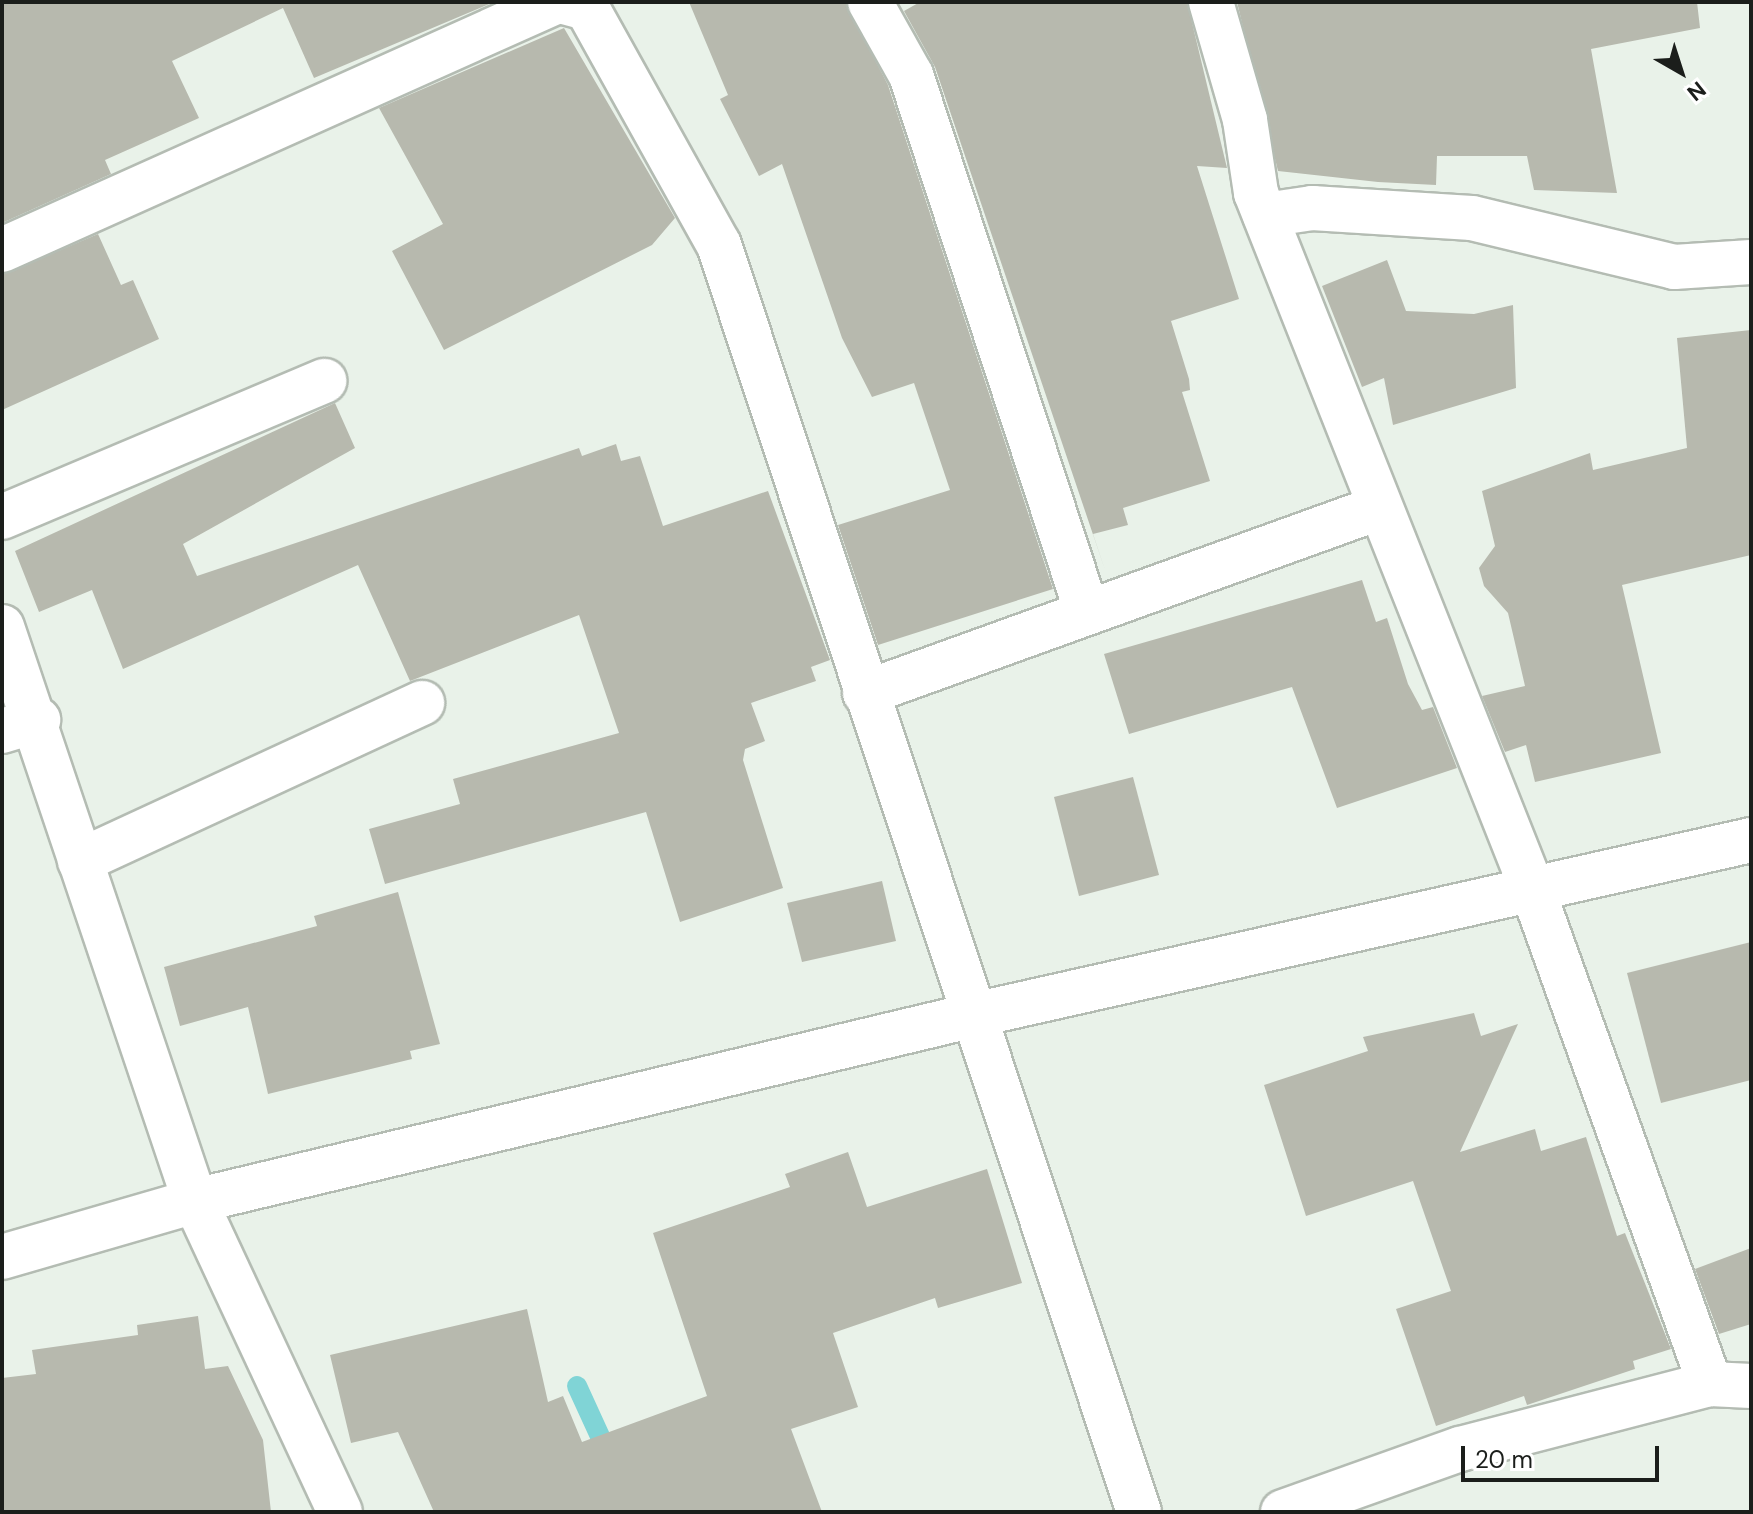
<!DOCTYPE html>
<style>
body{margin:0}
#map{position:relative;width:1753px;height:1514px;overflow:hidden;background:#e9f2e9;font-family:"DM Sans",sans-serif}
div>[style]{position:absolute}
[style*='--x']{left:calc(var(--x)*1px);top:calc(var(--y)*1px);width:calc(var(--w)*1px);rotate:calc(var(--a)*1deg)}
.stream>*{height:20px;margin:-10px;padding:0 10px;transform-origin:10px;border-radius:10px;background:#80d4d6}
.building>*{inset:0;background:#b7b9ae}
.roads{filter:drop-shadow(2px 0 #b4bcb3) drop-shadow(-2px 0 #b4bcb3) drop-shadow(0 2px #b4bcb3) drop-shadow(0 -2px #b4bcb3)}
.minor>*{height:44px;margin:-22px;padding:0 22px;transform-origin:22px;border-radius:22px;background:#fff}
span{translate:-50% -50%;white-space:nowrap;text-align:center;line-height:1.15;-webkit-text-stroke:6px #fff;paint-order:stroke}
.frame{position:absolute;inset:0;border:4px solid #1b1e1b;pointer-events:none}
.north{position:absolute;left:1641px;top:32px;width:80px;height:80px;-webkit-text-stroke:6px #fff;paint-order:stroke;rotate:141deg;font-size:22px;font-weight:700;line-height:32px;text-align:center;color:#1b1e1b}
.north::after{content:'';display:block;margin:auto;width:28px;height:36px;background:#1b1e1b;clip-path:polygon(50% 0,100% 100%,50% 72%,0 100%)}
.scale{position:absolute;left:1461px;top:1446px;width:198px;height:36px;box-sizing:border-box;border:4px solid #1b1e1b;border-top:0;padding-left:10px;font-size:24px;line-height:28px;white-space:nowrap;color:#1b1e1b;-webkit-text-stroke:6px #fff;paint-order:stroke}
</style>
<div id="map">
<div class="stream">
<div style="--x:577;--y:1386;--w:79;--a:65.4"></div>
</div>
<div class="building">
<div style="clip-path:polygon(2px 2px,494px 2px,314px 78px,283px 8px,172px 61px,199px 118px,105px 160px,111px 174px,2px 223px)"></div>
<div style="clip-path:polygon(689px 2px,845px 2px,888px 85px,1053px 589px,878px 645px,838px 525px,950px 490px,914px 383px,872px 397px,842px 338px,782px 164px,759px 176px,720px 99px,728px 95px)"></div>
<div style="clip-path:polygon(920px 2px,1187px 2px,1227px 168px,1197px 166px,1239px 299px,1171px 321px,1189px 379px,1190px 390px,1182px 392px,1210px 481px,1123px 508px,1128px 525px,1093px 534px,1106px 573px,935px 67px,904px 11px)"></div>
<div style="clip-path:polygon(1237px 2px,1697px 2px,1700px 28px,1591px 49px,1617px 193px,1534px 190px,1527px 156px,1437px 156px,1436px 185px,1378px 182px,1278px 171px)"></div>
<div style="clip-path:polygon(564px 28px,675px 218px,652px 245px,444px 350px,392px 251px,443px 224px,379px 108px)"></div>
<div style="clip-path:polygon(98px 234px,121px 285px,133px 280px,159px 339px,2px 410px,2px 275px)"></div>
<div style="clip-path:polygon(1387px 260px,1406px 311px,1474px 314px,1513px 305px,1516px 388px,1393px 425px,1384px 378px,1362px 387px,1322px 286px)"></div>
<div style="clip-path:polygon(1751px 330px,1751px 555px,1622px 585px,1661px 753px,1535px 782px,1526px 745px,1505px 752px,1482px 696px,1525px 686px,1508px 613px,1484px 586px,1479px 568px,1495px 546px,1482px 491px,1590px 453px,1593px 470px,1687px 448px,1677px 338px)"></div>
<div style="clip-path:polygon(335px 403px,355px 448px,183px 544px,197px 576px,579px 448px,582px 456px,616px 444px,621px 461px,640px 456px,663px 526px,768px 491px,830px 660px,811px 667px,816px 681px,751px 703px,765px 741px,745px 749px,743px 760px,783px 888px,680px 922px,646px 812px,385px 884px,369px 829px,460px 804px,453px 779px,619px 733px,579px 615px,410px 681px,358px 565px,123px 669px,92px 590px,39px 612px,15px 551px)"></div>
<div style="clip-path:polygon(1362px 580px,1376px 622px,1387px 618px,1408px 684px,1422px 710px,1433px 707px,1457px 768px,1337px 808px,1292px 687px,1129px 734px,1104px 654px)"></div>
<div style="clip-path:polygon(1133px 777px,1159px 875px,1079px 896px,1054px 797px)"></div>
<div style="clip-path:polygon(882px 881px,896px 941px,802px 962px,787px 903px)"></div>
<div style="clip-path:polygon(398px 892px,440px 1044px,410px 1051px,412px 1059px,268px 1094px,248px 1007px,180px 1026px,164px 967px,317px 926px,314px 916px)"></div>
<div style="clip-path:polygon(1751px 942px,1751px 1080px,1661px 1103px,1627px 973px)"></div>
<div style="clip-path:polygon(1474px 1013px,1481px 1036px,1518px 1024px,1460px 1152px,1535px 1129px,1541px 1151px,1586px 1137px,1617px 1236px,1625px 1233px,1671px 1349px,1633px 1361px,1635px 1369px,1527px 1405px,1524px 1396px,1436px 1426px,1396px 1309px,1451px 1291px,1413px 1181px,1306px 1216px,1264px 1085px,1368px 1051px,1363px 1037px)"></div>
<div style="clip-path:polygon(848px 1152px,867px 1207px,987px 1169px,1022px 1283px,938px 1308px,935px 1298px,833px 1333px,858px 1407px,791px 1429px,822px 1512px,434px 1512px,398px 1432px,351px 1443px,330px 1355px,527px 1309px,548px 1402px,563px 1396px,582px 1442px,707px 1396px,653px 1233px,790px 1187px,785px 1174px)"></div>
<div style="clip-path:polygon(1751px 1248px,1751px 1324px,1719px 1334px,1695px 1269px)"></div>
<div style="clip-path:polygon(198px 1316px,205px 1369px,228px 1366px,263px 1440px,271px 1512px,2px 1512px,2px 1378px,36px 1374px,32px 1350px,138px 1335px,137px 1325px)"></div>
</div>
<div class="roads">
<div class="minor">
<div style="--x:564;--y:2;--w:24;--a:15"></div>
<div style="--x:587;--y:8;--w:271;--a:60.9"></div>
<div style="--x:719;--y:245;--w:1335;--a:71.66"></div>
<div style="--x:870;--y:2;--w:84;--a:60.7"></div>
<div style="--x:911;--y:75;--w:562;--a:71.86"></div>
<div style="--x:1211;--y:2;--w:123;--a:73.9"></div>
<div style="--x:1245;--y:120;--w:74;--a:81.4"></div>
<div style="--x:1256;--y:193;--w:751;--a:68.35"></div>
<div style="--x:1533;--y:891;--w:524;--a:70.25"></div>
<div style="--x:1265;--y:215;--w:48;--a:-8.5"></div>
<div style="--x:1312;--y:208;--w:160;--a:3.6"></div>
<div style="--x:1472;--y:218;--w:208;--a:13.6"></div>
<div style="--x:1674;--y:267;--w:77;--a:-3.7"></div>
<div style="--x:2;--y:250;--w:606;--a:-24.15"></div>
<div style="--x:2;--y:517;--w:350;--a:-22.9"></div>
<div style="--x:2;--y:627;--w:606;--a:71.42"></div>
<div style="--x:195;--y:1201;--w:343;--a:65"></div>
<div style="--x:865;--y:693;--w:545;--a:-19.83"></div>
<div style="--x:2;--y:731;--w:38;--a:-17"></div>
<div style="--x:80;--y:861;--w:377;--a:-24.8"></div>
<div style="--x:2;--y:1257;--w:201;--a:-16.2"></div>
<div style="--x:195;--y:1201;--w:801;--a:-13.43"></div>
<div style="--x:974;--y:1015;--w:796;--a:-12.69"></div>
<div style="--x:1283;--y:1512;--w:188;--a:-19.6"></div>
<div style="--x:1460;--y:1449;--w:258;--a:-14.6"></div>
<div style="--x:1710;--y:1384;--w:41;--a:2.8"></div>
</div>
</div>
<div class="frame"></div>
<div class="north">N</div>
<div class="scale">20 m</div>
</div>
